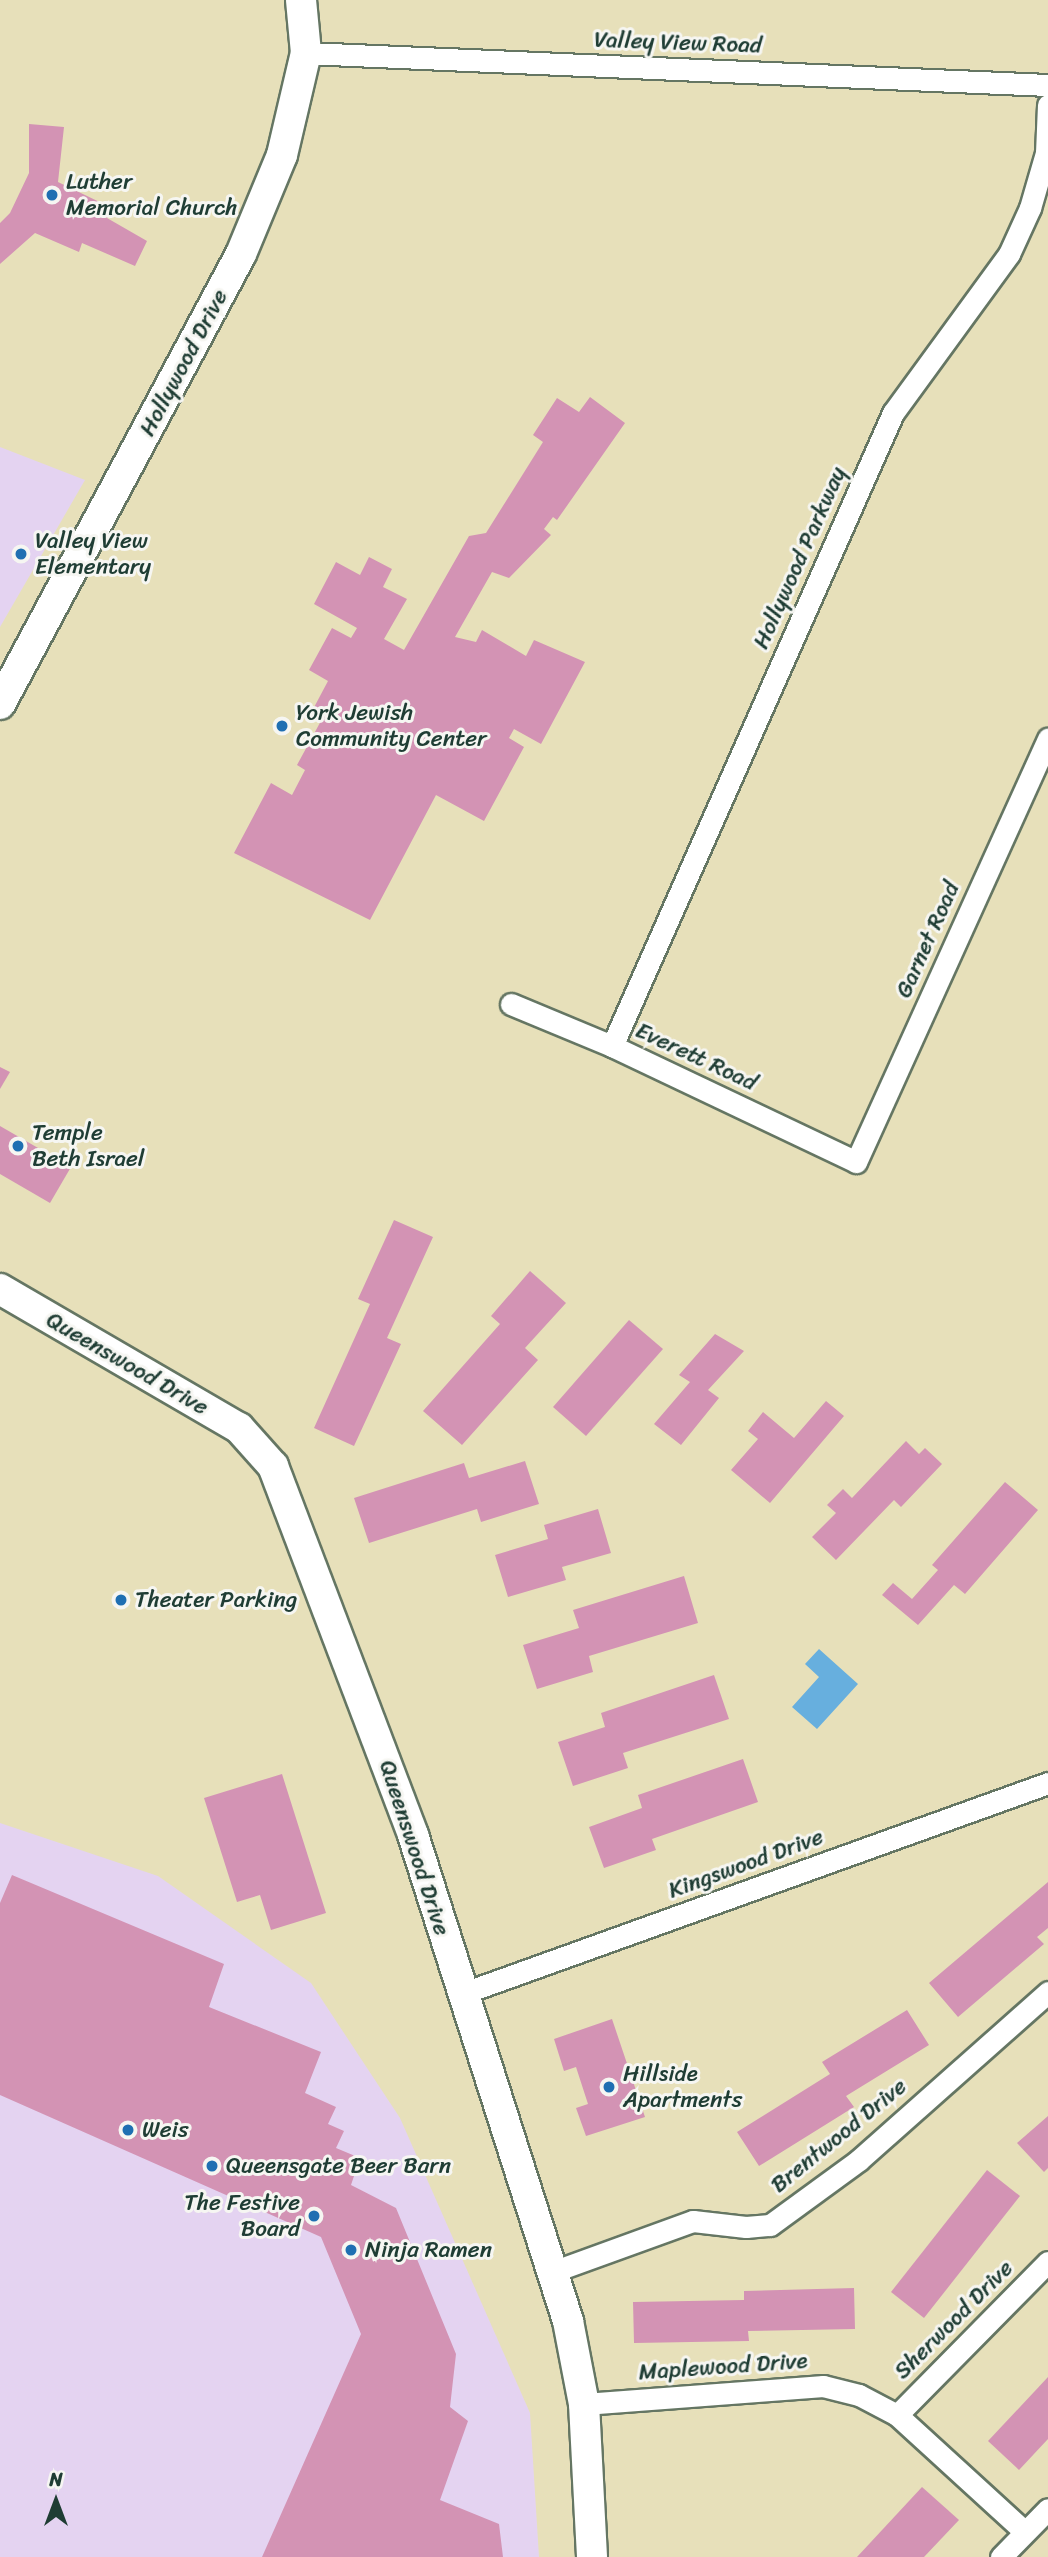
<!DOCTYPE html>
<style>
body{margin:0}
#map{position:relative;width:1048px;height:2557px;overflow:hidden;background:#e7e0ba;font-family:Sriracha,sans-serif}
div>[style]{position:absolute}
[style*='--x']{left:calc(var(--x)*1px);top:calc(var(--y)*1px);width:calc(var(--w)*1px);rotate:calc(var(--a)*1deg)}
.built>*{inset:0;background:#e4d3f1}
.water>*{inset:0;background:#67afde}
.building>*{inset:0;background:#d393b4}
.roads{filter:drop-shadow(2px 0 #657663) drop-shadow(-2px 0 #657663) drop-shadow(0 2px #657663) drop-shadow(0 -2px #657663)}
.street>*{height:21px;margin:-10.5px;padding:0 10.5px;transform-origin:10.5px;border-radius:10.5px;background:#fff}
.secondary>*{height:30px;margin:-15px;padding:0 15px;transform-origin:15px;border-radius:15px;background:#fff}
.dots>*{width:19px;height:19px;translate:-50% -50%;box-sizing:border-box;border:4px solid #f6f6f2;border-radius:50%}
span{translate:-50% -50%;white-space:nowrap;text-align:center;line-height:1.15;-webkit-text-stroke:6px #f6f6f2;paint-order:stroke}
.street-label{font-size:23px;color:#1f3d34}
.poi-label{font-size:23px;color:#1f3d34}
.left{translate:0 -50%;text-align:left}
.right{translate:-100% -50%;text-align:right}
.north{position:absolute;left:21px;top:2466px;width:70px;height:70px;-webkit-text-stroke:5px #f6f6f2;paint-order:stroke;rotate:0deg;font-size:19px;font-weight:700;line-height:28px;text-align:center;color:#1f3d34}
.north::after{content:'';display:block;margin:auto;width:24px;height:32px;background:#1f3d34;clip-path:polygon(50% 0,100% 100%,50% 72%,0 100%)}
</style>
<div id="map">
<div class="built">
<div style="clip-path:polygon(0 447px,85px 480px,0 627px)"></div>
<div style="clip-path:polygon(0 1823px,158px 1876px,311px 1983px,400px 2118px,530px 2413px,539px 2557px,0 2557px)"></div>
</div>
<div class="water">
<div style="clip-path:polygon(819px 1649px,858px 1684px,817px 1729px,792px 1707px,819px 1677px,805px 1664px)"></div>
</div>
<div class="building">
<div style="clip-path:polygon(29px 124px,64px 127px,58px 182px,112px 208px,107px 218px,147px 241px,135px 266px,82px 243px,79px 252px,35px 233px,0 264px,0 223px,10px 213px,29px 173px)"></div>
<div style="clip-path:polygon(590px 397px,625px 423px,557px 520px,553px 517px,544px 529px,551px 535px,509px 578px,492px 572px,455px 637px,476px 642px,482px 630px,526px 656px,534px 640px,585px 662px,541px 744px,514px 729px,509px 738px,524px 747px,484px 821px,436px 795px,370px 920px,234px 853px,271px 783px,292px 795px,305px 770px,297px 765px,322px 719px,311px 713px,328px 681px,309px 670px,332px 628px,351px 638px,357px 628px,314px 604px,336px 562px,360px 575px,369px 557px,392px 569px,383px 587px,407px 599px,384px 639px,404px 650px,469px 536px,486px 533px,543px 442px,533px 435px,557px 398px,579px 412px)"></div>
<div style="clip-path:polygon(0 1067px,10px 1072px,0 1089px)"></div>
<div style="clip-path:polygon(0 1126px,71px 1167px,50px 1203px,0 1174px)"></div>
<div style="clip-path:polygon(394px 1220px,433px 1237px,387px 1338px,401px 1344px,354px 1446px,314px 1428px,370px 1304px,358px 1299px)"></div>
<div style="clip-path:polygon(530px 1271px,566px 1303px,525px 1348px,538px 1360px,462px 1445px,423px 1411px,500px 1324px,491px 1316px)"></div>
<div style="clip-path:polygon(629px 1320px,663px 1349px,586px 1436px,553px 1407px)"></div>
<div style="clip-path:polygon(715px 1334px,744px 1351px,708px 1390px,719px 1398px,681px 1445px,654px 1424px,690px 1382px,679px 1375px)"></div>
<div style="clip-path:polygon(826px 1401px,844px 1416px,770px 1503px,731px 1470px,758px 1439px,748px 1431px,763px 1412px,794px 1438px)"></div>
<div style="clip-path:polygon(906px 1441px,919px 1454px,925px 1448px,942px 1464px,901px 1507px,894px 1500px,836px 1560px,812px 1537px,836px 1513px,827px 1505px,843px 1489px,852px 1498px)"></div>
<div style="clip-path:polygon(525px 1461px,539px 1504px,481px 1522px,477px 1509px,369px 1543px,354px 1498px,464px 1463px,469px 1478px)"></div>
<div style="clip-path:polygon(1005px 1482px,1038px 1510px,965px 1594px,954px 1585px,918px 1625px,882px 1595px,893px 1583px,912px 1599px,938px 1570px,932px 1565px)"></div>
<div style="clip-path:polygon(598px 1509px,611px 1553px,562px 1567px,566px 1580px,508px 1597px,495px 1555px,548px 1539px,544px 1525px)"></div>
<div style="clip-path:polygon(684px 1576px,698px 1623px,589px 1656px,593px 1672px,537px 1689px,523px 1645px,579px 1628px,573px 1610px)"></div>
<div style="clip-path:polygon(714px 1675px,729px 1719px,623px 1753px,628px 1768px,573px 1786px,558px 1742px,605px 1727px,601px 1713px)"></div>
<div style="clip-path:polygon(743px 1759px,758px 1802px,652px 1839px,656px 1850px,604px 1868px,589px 1827px,642px 1808px,638px 1795px)"></div>
<div style="clip-path:polygon(282px 1774px,326px 1913px,271px 1930px,260px 1895px,237px 1902px,204px 1798px)"></div>
<div style="clip-path:polygon(12px 1875px,224px 1964px,209px 2007px,321px 2052px,305px 2093px,336px 2107px,328px 2124px,344px 2131px,336px 2148px,360px 2158px,351px 2185px,396px 2208px,456px 2354px,450px 2407px,468px 2421px,440px 2500px,499px 2524px,503px 2557px,262px 2557px,361px 2334px,321px 2237px,0 2095px,0 1903px)"></div>
<div style="clip-path:polygon(1048px 1882px,1048px 1928px,1037px 1937px,1044px 1944px,958px 2017px,929px 1983px)"></div>
<div style="clip-path:polygon(907px 2010px,929px 2045px,846px 2096px,854px 2107px,759px 2166px,737px 2132px,830px 2074px,822px 2062px)"></div>
<div style="clip-path:polygon(612px 2019px,645px 2117px,586px 2136px,576px 2108px,588px 2104px,576px 2067px,564px 2071px,554px 2039px)"></div>
<div style="clip-path:polygon(1048px 2116px,1048px 2168px,1044px 2172px,1017px 2143px)"></div>
<div style="clip-path:polygon(987px 2170px,1020px 2196px,924px 2318px,891px 2292px)"></div>
<div style="clip-path:polygon(854px 2288px,855px 2329px,748px 2331px,749px 2341px,634px 2343px,633px 2302px,744px 2300px,744px 2291px)"></div>
<div style="clip-path:polygon(1048px 2377px,1048px 2439px,1019px 2470px,988px 2441px)"></div>
<div style="clip-path:polygon(922px 2487px,959px 2520px,924px 2557px,857px 2557px)"></div>
</div>
<div class="roads">
<div class="street">
<div style="--x:306;--y:53;--w:743;--a:2.47"></div>
<div style="--x:511;--y:1004;--w:109;--a:22.6"></div>
<div style="--x:612;--y:1046;--w:270;--a:25.4"></div>
<div style="--x:856;--y:1162;--w:465;--a:-65.6"></div>
<div style="--x:612;--y:1046;--w:693;--a:-66.06"></div>
<div style="--x:893;--y:413;--w:197;--a:-53.9"></div>
<div style="--x:1009;--y:254;--w:51;--a:-65.5"></div>
<div style="--x:1030;--y:208;--w:57;--a:-73.8"></div>
<div style="--x:1046;--y:153;--w:48;--a:-87.6"></div>
<div style="--x:461;--y:1994;--w:624;--a:-19.77"></div>
<div style="--x:552;--y:2272;--w:150;--a:-19.9"></div>
<div style="--x:693;--y:2221;--w:53;--a:6.5"></div>
<div style="--x:746;--y:2227;--w:24;--a:-5"></div>
<div style="--x:770;--y:2225;--w:110;--a:-36.1"></div>
<div style="--x:859;--y:2160;--w:253;--a:-41.6"></div>
<div style="--x:584;--y:2404;--w:240;--a:-4.3"></div>
<div style="--x:823;--y:2386;--w:37;--a:14"></div>
<div style="--x:859;--y:2395;--w:43;--a:27.8"></div>
<div style="--x:897;--y:2415;--w:173;--a:42.4"></div>
<div style="--x:897;--y:2415;--w:215;--a:-45.4"></div>
<div style="--x:1001;--y:2557;--w:67;--a:-45.6"></div>
</div>
<div class="secondary">
<div style="--x:0;--y:704;--w:510;--a:-61.83"></div>
<div style="--x:241;--y:254;--w:107;--a:-67.5"></div>
<div style="--x:282;--y:155;--w:105;--a:-76.8"></div>
<div style="--x:306;--y:53;--w:53;--a:-95.4"></div>
<div style="--x:0;--y:1289;--w:276;--a:30.2"></div>
<div style="--x:239;--y:1428;--w:51;--a:48.2"></div>
<div style="--x:273;--y:1466;--w:395;--a:69.2"></div>
<div style="--x:413;--y:1835;--w:510;--a:72.31"></div>
<div style="--x:568;--y:2321;--w:85;--a:79.1"></div>
<div style="--x:584;--y:2404;--w:153;--a:87"></div>
</div>
</div>
<div class="dots">
<div style="left:52px;top:195px;background:#1f6fb2"></div>
<div style="left:21px;top:554px;background:#1f6fb2"></div>
<div style="left:282px;top:726px;background:#1f6fb2"></div>
<div style="left:18px;top:1146px;background:#1f6fb2"></div>
<div style="left:121px;top:1600px;background:#1f6fb2"></div>
<div style="left:609px;top:2087px;background:#1f6fb2"></div>
<div style="left:128px;top:2130px;background:#1f6fb2"></div>
<div style="left:212px;top:2166px;background:#1f6fb2"></div>
<div style="left:314px;top:2216px;background:#1f6fb2"></div>
<div style="left:351px;top:2250px;background:#1f6fb2"></div>
</div>
<div class="street-label">
<span style="left:678px;top:43px;rotate:2deg">Valley View Road</span>
<span style="left:184px;top:363px;rotate:-62deg">Hollywood Drive</span>
<span style="left:800px;top:558px;rotate:-66deg">Hollywood Parkway</span>
<span style="left:928px;top:940px;rotate:-66deg">Garnet Road</span>
<span style="left:696px;top:1057px;rotate:25deg">Everett Road</span>
<span style="left:127px;top:1364px;rotate:30deg">Queenswood Drive</span>
<span style="left:414px;top:1848px;rotate:72deg">Queenswood Drive</span>
<span style="left:746px;top:1864px;rotate:-20deg">Kingswood Drive</span>
<span style="left:839px;top:2136px;rotate:-39deg">Brentwood Drive</span>
<span style="left:954px;top:2320px;rotate:-45deg">Sherwood Drive</span>
<span style="left:723px;top:2367px;rotate:-4deg">Maplewood Drive</span>
</div>
<div class="poi-label">
<span class="left" style="left:66px;top:195px">Luther<br>Memorial Church</span>
<span class="left" style="left:35px;top:554px">Valley View<br>Elementary</span>
<span class="left" style="left:296px;top:726px">York Jewish<br>Community Center</span>
<span class="left" style="left:32px;top:1146px">Temple<br>Beth Israel</span>
<span class="left" style="left:135px;top:1600px">Theater Parking</span>
<span class="left" style="left:623px;top:2087px">Hillside<br>Apartments</span>
<span class="left" style="left:142px;top:2130px">Weis</span>
<span class="left" style="left:226px;top:2166px">Queensgate Beer Barn</span>
<span class="right" style="left:300px;top:2216px">The Festive<br>Board</span>
<span class="left" style="left:365px;top:2250px">Ninja Ramen</span>
</div>
<div class="north">N</div>
</div>
